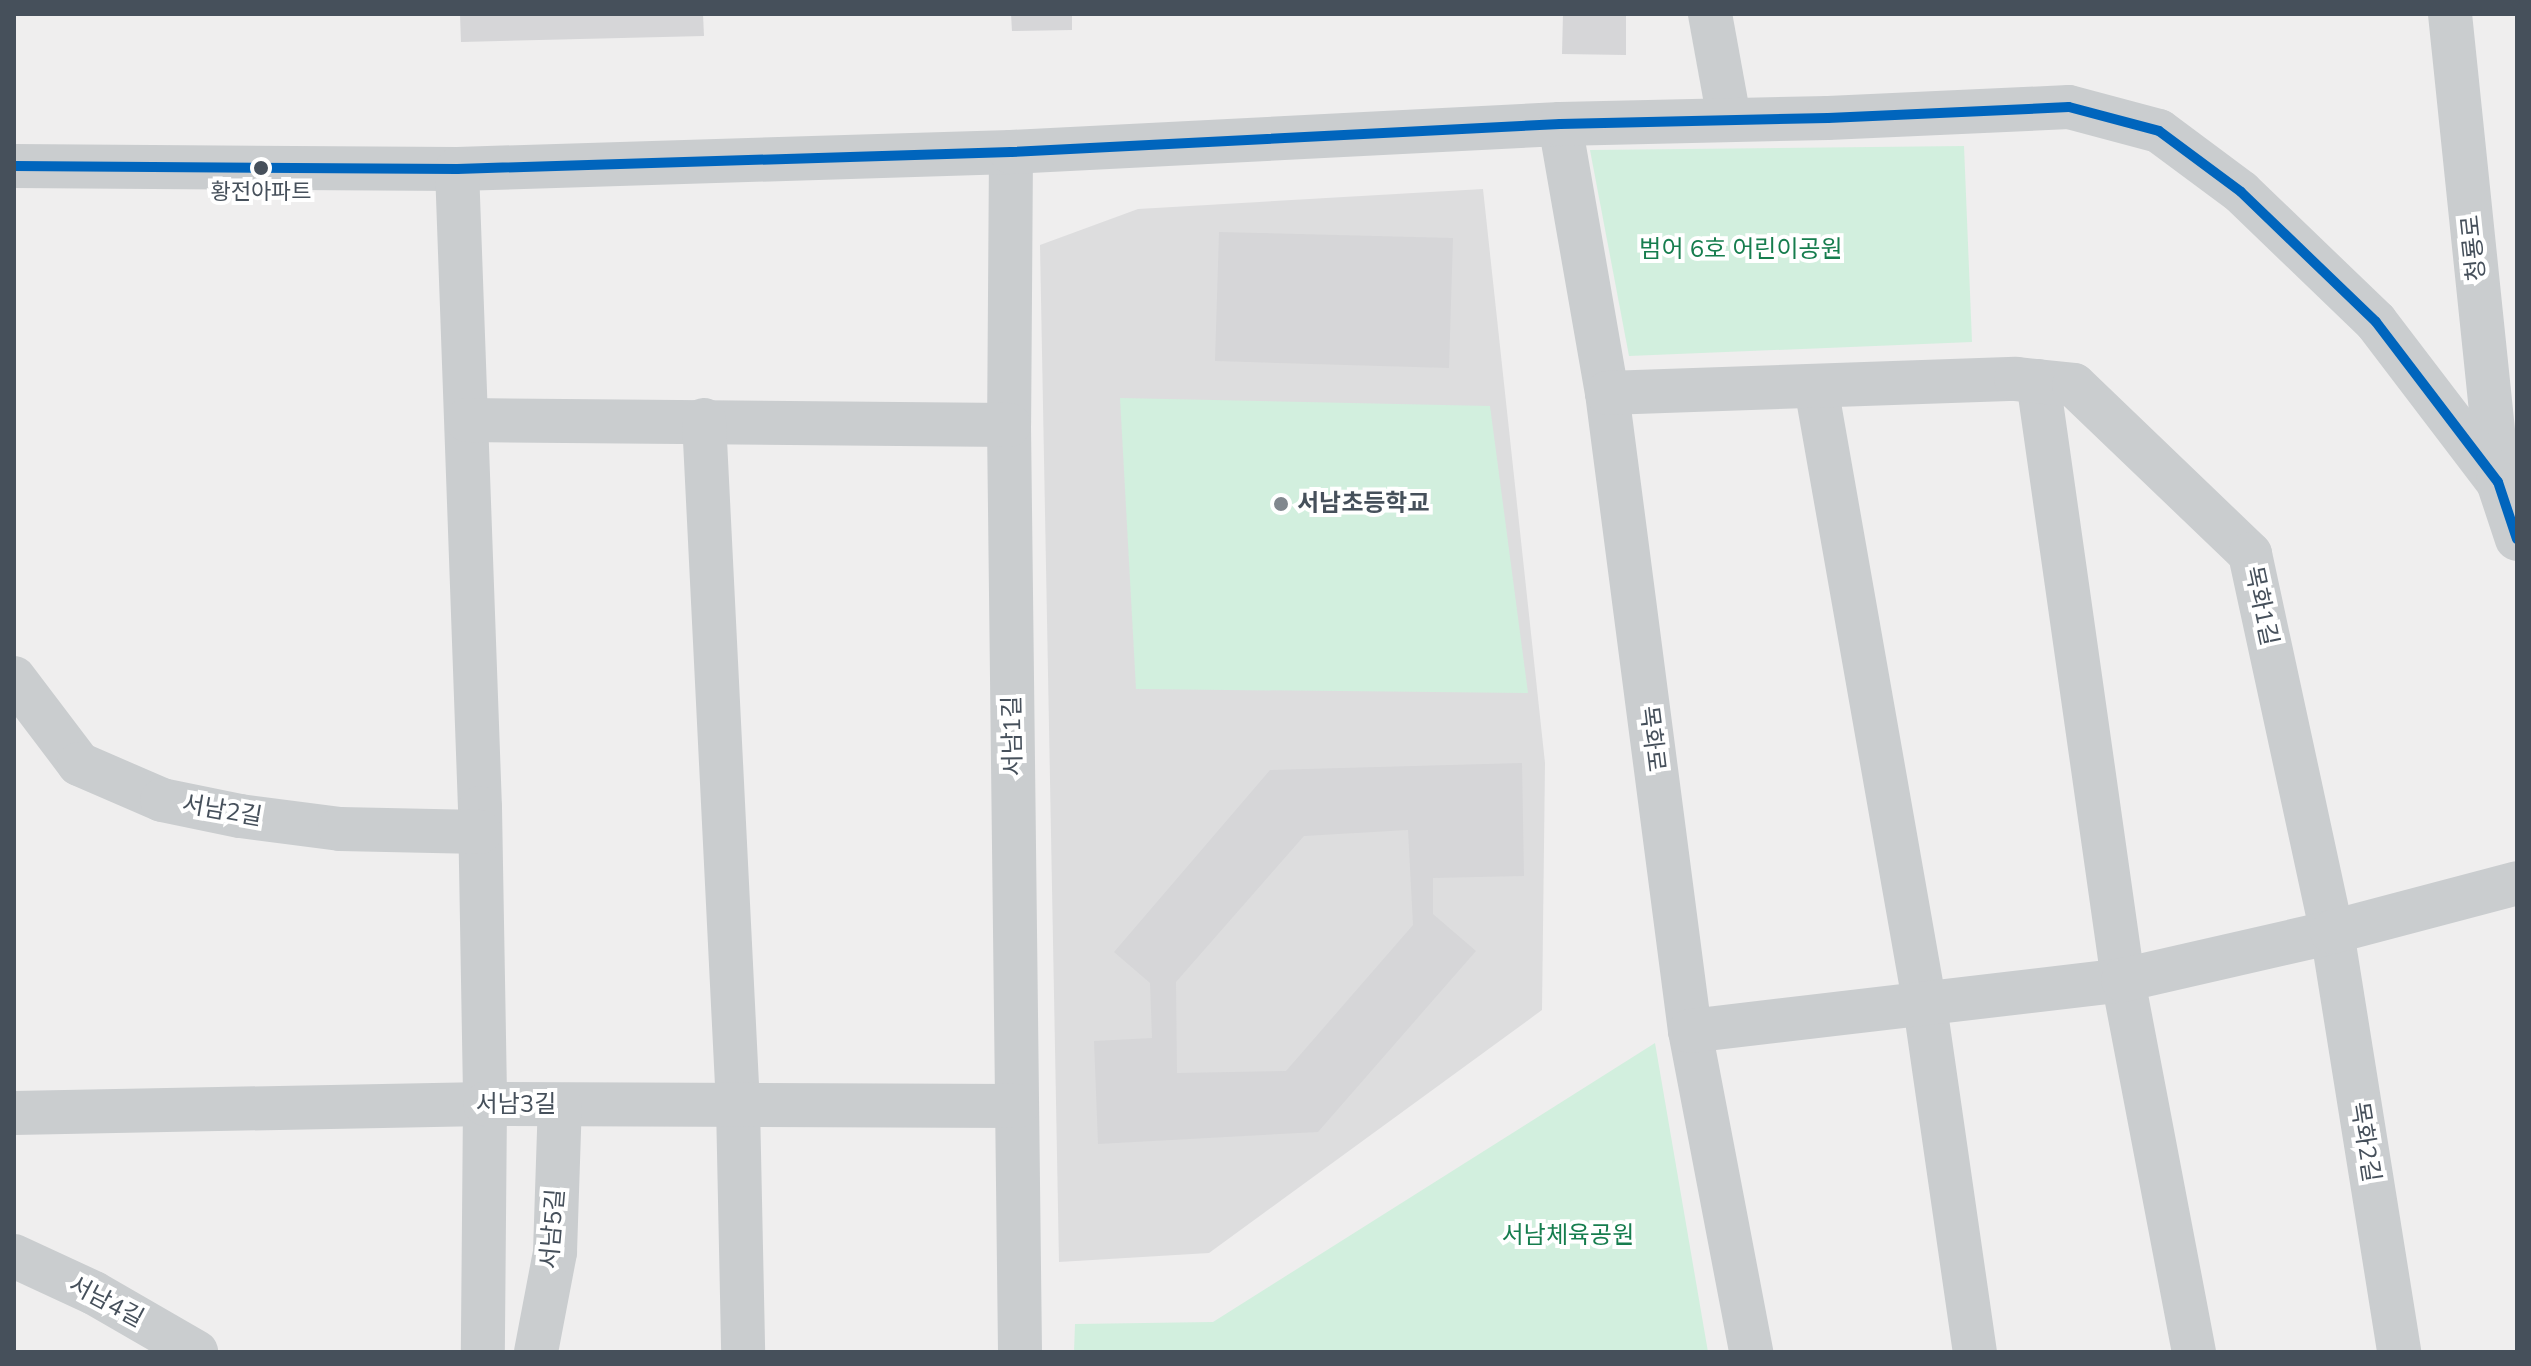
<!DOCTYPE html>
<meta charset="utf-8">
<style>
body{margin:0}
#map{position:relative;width:2531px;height:1366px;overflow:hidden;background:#efeeee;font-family:"Nunito Sans","Noto Sans KR",sans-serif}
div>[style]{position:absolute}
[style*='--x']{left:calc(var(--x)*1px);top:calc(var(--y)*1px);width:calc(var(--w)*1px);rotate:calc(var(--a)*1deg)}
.education>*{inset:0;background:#ddddde}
.green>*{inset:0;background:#d2efde}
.building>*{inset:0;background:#d6d6d8}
.minor>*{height:44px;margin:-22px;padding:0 22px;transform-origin:22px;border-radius:22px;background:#cacdcf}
.bus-1>*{height:10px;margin:-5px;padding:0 5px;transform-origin:5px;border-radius:5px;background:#0065bd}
.dots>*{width:22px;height:22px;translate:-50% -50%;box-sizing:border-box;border:4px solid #fff;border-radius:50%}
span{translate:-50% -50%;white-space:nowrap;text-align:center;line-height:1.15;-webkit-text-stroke:8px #fff;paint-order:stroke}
.bus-label{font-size:22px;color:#46505b}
.street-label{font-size:24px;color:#46505b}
.park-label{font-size:24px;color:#167d4e}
.poi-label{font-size:24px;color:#46505b;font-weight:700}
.left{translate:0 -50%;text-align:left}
.frame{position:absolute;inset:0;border:16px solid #46505b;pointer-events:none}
</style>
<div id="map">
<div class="education">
<div style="clip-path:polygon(1483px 189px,1545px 763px,1542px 1010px,1209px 1253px,1059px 1262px,1040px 245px,1138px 209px)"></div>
</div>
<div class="green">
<div style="clip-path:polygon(1964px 146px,1972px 342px,1629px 356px,1590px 150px)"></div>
<div style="clip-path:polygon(1120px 398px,1490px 406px,1528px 693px,1136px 689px)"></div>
<div style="clip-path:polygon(1655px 1043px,1708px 1352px,1074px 1352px,1075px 1324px,1213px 1322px)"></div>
</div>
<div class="building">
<div style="clip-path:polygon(460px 14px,703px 14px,704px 36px,461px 42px)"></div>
<div style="clip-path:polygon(1011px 14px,1072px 14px,1072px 30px,1012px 31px)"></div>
<div style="clip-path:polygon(1563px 14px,1626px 14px,1626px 55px,1562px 54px)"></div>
<div style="clip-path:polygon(1219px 232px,1453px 238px,1449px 368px,1215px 361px)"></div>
<div style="clip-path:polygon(evenodd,1522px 763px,1524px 876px,1433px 878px,1433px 914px,1476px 951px,1318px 1132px,1098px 1144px,1094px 1041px,1152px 1038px,1150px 983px,1114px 952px,1270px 770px,1522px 763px,1408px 830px,1413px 925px,1286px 1071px,1177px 1073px,1176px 982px,1304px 836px,1408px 830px)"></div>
</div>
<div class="minor">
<div style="--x:1710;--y:14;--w:107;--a:79.7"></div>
<div style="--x:2450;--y:14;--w:469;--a:84.1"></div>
<div style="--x:1560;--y:124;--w:273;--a:80.1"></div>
<div style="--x:1607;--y:393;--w:643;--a:82.59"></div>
<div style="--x:1690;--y:1031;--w:327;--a:79.2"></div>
<div style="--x:1011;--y:152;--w:273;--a:90.4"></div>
<div style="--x:1009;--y:425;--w:927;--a:89.32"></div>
<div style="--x:14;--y:166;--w:443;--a:0.4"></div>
<div style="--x:457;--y:169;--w:554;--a:-1.76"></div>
<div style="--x:1011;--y:152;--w:550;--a:-2.92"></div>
<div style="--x:1560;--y:124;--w:268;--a:-1.3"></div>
<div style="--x:1828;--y:118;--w:241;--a:-2.6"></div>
<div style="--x:2069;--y:107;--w:93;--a:14.9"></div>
<div style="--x:2159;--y:131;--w:102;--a:36.6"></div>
<div style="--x:2241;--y:192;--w:187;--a:43.9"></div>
<div style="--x:2376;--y:322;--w:201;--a:52.7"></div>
<div style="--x:2498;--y:482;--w:60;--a:71.6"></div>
<div style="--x:457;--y:169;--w:639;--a:87.94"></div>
<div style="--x:480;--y:808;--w:296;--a:89"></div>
<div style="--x:485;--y:1104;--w:248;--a:90.5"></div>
<div style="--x:2038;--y:381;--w:605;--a:81.92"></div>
<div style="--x:2123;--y:980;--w:379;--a:79.2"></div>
<div style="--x:1816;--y:387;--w:629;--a:80.01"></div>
<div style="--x:1925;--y:1006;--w:350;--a:81.8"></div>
<div style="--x:1607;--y:393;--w:409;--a:-2"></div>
<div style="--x:2016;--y:379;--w:58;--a:5.9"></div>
<div style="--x:2074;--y:385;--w:244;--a:43.8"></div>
<div style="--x:2250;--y:554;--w:387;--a:77.8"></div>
<div style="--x:2332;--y:932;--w:425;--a:80.9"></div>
<div style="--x:467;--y:420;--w:542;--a:0.53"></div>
<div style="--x:704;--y:420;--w:686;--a:87.16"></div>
<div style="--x:738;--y:1105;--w:247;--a:88.8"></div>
<div style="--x:14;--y:678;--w:108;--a:52.9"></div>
<div style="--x:79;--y:764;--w:90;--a:23.4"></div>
<div style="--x:162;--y:800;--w:80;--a:11.6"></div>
<div style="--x:240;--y:816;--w:101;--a:7.4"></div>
<div style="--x:340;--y:829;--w:140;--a:1.2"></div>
<div style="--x:1690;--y:1031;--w:436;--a:-6.7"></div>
<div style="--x:2123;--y:980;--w:214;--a:-12.9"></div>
<div style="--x:2332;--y:932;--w:191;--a:-14.8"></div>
<div style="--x:14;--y:1113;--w:471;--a:-1.1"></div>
<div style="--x:485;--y:1104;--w:532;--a:0.22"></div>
<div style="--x:14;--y:1256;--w:88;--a:24.8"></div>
<div style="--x:94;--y:1293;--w:118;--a:30"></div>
<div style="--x:536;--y:1352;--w:102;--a:-79.2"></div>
<div style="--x:555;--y:1252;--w:147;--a:-88.1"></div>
</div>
<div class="bus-1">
<div style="--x:14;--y:166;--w:443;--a:0.4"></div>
<div style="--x:457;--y:169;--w:554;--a:-1.76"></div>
<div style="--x:1011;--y:152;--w:550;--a:-2.92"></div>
<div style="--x:1560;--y:124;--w:268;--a:-1.3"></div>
<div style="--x:1828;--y:118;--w:241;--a:-2.6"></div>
<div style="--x:2069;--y:107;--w:93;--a:14.9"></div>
<div style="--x:2159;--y:131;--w:102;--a:36.6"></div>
<div style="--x:2241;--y:192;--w:187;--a:43.9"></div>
<div style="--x:2376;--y:322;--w:201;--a:52.7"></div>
<div style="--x:2498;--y:482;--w:60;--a:71.6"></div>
</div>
<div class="dots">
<div style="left:261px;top:168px;background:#46505b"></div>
<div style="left:1281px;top:504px;background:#81878e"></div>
</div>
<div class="bus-label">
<span style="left:261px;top:193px">황전아파트</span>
</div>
<div class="street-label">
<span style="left:2474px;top:248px;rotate:-96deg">청룡로</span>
<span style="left:2261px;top:606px;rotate:78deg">목화1길</span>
<span style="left:1013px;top:736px;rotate:-91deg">서남1길</span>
<span style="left:1652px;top:739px;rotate:83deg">목화로</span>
<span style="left:222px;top:811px;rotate:10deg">서남2길</span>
<span style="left:516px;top:1105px">서남3길</span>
<span style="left:2365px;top:1142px;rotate:81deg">목화2길</span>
<span style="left:553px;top:1229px;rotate:-85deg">서남5길</span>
<span style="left:106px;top:1302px;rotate:28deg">서남4길</span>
</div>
<div class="park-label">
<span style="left:1741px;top:250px">범어 6호 어린이공원</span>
<span style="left:1568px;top:1236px">서남체육공원</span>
</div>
<div class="poi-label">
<span class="left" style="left:1297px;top:504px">서남초등학교</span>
</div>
<div class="frame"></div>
</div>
